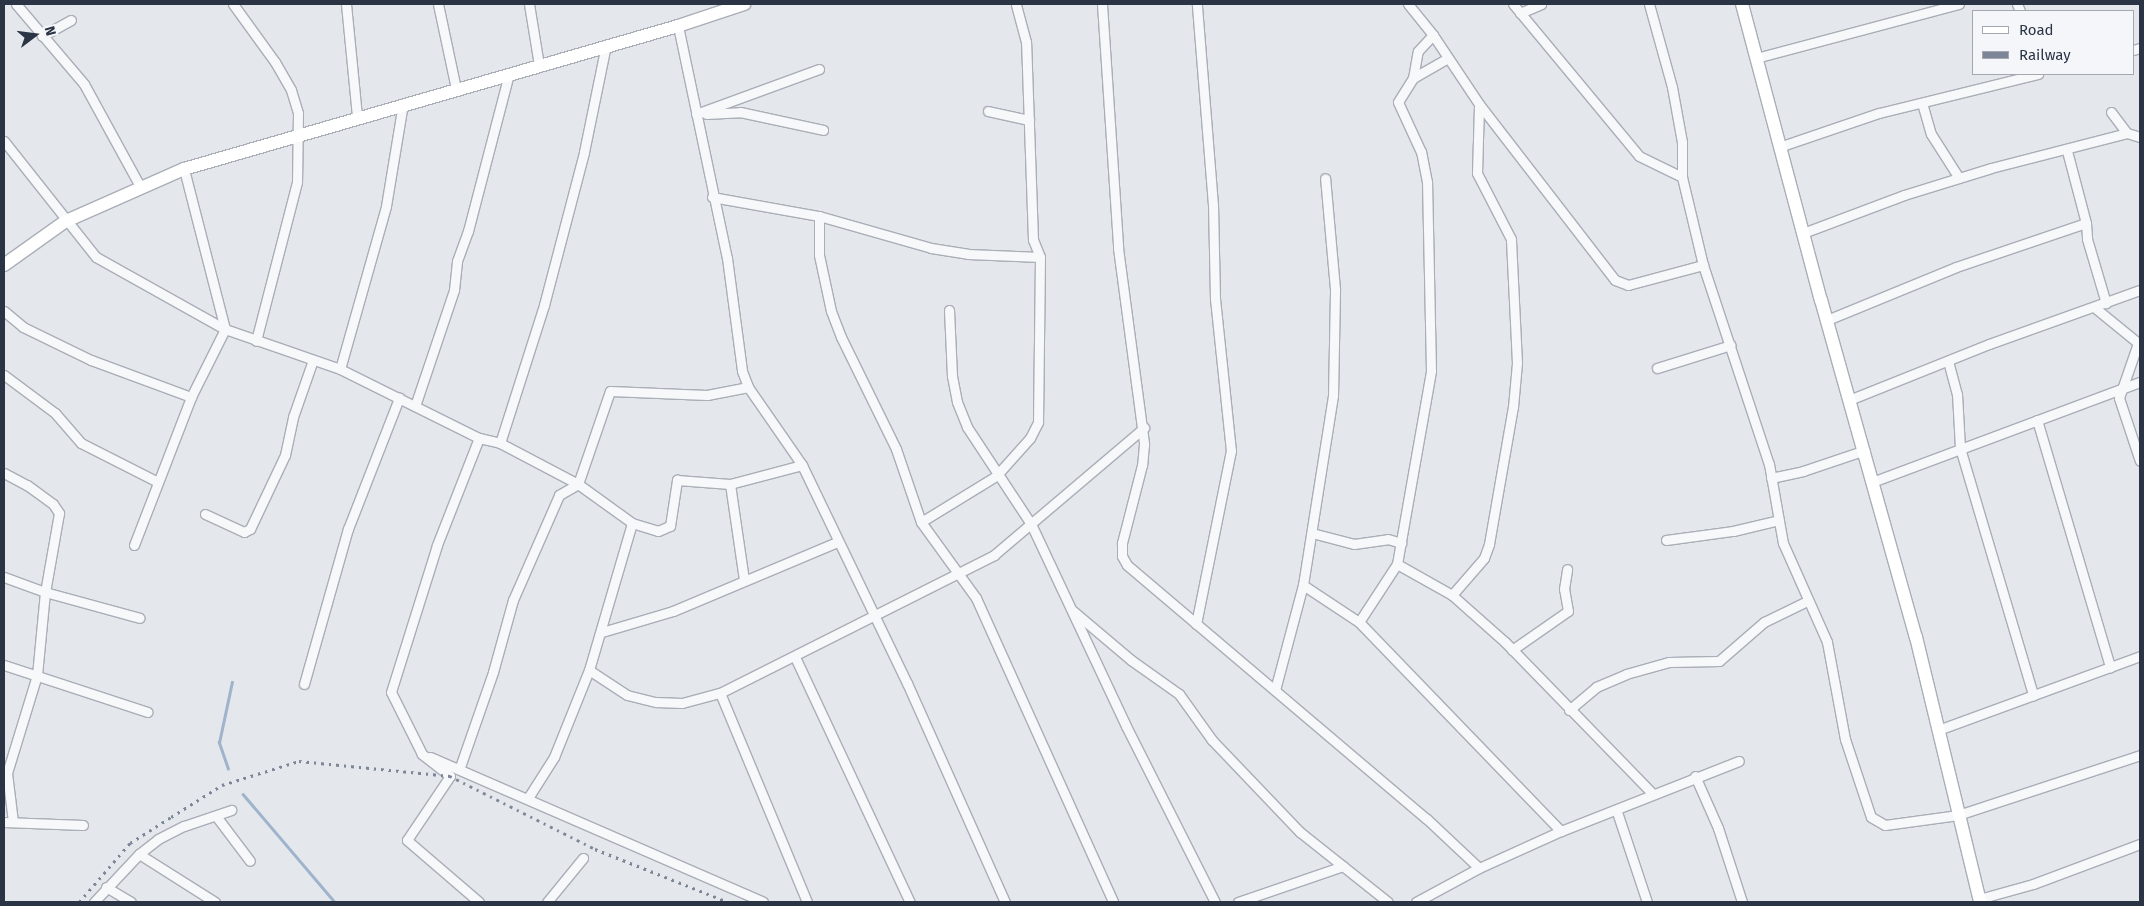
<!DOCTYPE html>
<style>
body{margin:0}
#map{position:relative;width:2144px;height:906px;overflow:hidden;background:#e4e7ec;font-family:"Fira Sans",sans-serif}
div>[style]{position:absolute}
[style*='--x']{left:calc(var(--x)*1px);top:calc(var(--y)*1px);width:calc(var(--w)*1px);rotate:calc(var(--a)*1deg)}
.stream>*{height:2.5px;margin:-1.25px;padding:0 1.25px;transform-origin:1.25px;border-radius:1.25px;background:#9fb4cc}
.roads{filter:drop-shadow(1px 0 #a9aeb7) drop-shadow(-1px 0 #a9aeb7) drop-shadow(0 1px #a9aeb7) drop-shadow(0 -1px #a9aeb7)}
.street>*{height:9px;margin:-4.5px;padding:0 4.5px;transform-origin:4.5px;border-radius:4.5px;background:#f7f8fa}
.secondary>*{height:12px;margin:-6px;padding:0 6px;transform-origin:6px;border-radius:6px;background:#fff}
.rail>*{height:2.5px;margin-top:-1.25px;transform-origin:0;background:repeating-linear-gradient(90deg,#7d8696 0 2.5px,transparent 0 7.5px)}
span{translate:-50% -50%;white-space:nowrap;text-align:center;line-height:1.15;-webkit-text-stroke:5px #f4f6f9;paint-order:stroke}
.frame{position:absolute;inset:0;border:5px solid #2b3445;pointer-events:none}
.legend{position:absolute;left:1972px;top:10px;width:162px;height:65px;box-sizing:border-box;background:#f4f6f9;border:1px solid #a4a8b1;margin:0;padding:6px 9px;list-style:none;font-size:15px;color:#2b3445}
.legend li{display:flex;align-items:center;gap:10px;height:25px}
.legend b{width:25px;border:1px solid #a4a8b1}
.north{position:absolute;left:10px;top:10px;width:50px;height:50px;-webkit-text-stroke:4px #f4f6f9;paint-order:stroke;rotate:75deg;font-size:14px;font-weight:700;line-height:20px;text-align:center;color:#2b3445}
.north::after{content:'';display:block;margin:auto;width:18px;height:22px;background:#2b3445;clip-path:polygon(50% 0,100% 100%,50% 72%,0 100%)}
</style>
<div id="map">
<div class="stream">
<div style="--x:228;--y:769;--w:28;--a:-109"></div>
<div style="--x:219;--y:743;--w:62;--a:-78"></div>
<div style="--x:243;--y:794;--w:142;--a:49.6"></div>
</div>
<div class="roads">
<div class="street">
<div style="--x:16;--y:4;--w:105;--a:49.6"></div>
<div style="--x:84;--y:84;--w:119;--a:61.3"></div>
<div style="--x:233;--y:4;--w:72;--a:54.1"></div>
<div style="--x:275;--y:62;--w:32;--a:60"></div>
<div style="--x:291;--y:90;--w:24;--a:73"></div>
<div style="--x:298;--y:113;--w:69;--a:90.8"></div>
<div style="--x:297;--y:182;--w:164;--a:104.5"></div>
<div style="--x:346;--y:4;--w:114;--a:84.4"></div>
<div style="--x:438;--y:4;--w:87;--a:78"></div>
<div style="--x:529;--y:4;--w:62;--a:80.7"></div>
<div style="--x:1102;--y:4;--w:245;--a:86.2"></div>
<div style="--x:1118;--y:248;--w:198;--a:82.4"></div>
<div style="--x:1144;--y:444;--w:21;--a:95"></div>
<div style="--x:1142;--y:465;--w:81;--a:104.4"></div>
<div style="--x:1122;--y:543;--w:13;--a:90"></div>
<div style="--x:1122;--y:556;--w:10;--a:61"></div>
<div style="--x:1127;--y:565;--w:393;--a:40.3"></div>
<div style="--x:1427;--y:819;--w:71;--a:43.3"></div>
<div style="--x:1408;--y:4;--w:40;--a:51"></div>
<div style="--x:1433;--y:35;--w:83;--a:56.3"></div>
<div style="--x:1479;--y:104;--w:222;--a:52.3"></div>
<div style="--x:1615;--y:280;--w:14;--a:21"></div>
<div style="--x:1628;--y:285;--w:78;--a:-14.9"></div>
<div style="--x:1513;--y:4;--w:197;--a:50.3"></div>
<div style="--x:1639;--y:156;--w:48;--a:26"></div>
<div style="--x:1649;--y:4;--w:86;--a:74.5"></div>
<div style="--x:1672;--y:87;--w:56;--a:79.7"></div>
<div style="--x:1682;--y:142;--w:35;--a:90"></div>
<div style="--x:1682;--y:177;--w:90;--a:76.6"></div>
<div style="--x:1703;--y:265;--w:210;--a:71.7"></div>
<div style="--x:1769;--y:464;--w:80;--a:80"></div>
<div style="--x:1783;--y:543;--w:108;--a:66"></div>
<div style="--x:1827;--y:642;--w:99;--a:79.5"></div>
<div style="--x:1845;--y:739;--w:82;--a:71.6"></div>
<div style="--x:1871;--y:817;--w:16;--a:30"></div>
<div style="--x:1885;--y:825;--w:74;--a:-7.8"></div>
<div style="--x:1958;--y:815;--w:192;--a:-18.2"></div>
<div style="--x:2017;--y:4;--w:8;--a:67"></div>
<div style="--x:1520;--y:13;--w:23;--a:-23"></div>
<div style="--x:678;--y:26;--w:237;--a:78.1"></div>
<div style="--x:727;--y:258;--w:114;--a:82.4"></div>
<div style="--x:742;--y:371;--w:17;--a:69"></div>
<div style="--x:748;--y:387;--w:95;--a:55.3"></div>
<div style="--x:802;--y:465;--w:242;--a:64.3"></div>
<div style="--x:907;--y:683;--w:240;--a:65.9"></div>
<div style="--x:42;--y:36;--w:33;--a:-29"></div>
<div style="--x:2133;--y:50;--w:7;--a:-16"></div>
<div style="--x:1756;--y:58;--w:210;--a:-14.9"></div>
<div style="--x:1413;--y:78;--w:40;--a:-29.7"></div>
<div style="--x:1922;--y:103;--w:32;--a:74"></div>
<div style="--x:1931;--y:134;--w:52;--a:57.5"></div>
<div style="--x:988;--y:111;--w:42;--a:12.4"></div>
<div style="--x:2111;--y:112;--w:26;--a:53"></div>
<div style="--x:696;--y:114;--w:131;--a:-20.1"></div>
<div style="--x:706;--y:114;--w:34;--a:-3"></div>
<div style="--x:740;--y:112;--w:85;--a:12.2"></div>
<div style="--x:4;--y:141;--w:148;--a:51.6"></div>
<div style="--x:96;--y:257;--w:148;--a:29.2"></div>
<div style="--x:225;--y:329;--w:122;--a:19.2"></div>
<div style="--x:340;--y:369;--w:155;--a:26.4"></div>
<div style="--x:479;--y:438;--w:22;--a:13"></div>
<div style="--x:500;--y:443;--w:88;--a:27.7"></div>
<div style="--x:578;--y:484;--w:67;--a:35.8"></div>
<div style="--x:632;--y:523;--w:27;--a:17"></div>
<div style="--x:658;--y:531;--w:13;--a:-23"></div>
<div style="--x:670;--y:526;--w:47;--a:-81.3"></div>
<div style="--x:677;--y:480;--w:53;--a:4.3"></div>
<div style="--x:730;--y:484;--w:74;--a:-14.8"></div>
<div style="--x:1779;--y:147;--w:106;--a:-18.8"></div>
<div style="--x:1879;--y:113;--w:164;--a:-13.8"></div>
<div style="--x:2067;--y:151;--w:74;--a:75.2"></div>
<div style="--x:712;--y:197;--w:109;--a:10.1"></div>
<div style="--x:819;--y:216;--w:116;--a:15.9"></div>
<div style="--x:931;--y:248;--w:37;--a:9"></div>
<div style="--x:968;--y:254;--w:72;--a:2.4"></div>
<div style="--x:819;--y:216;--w:39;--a:90"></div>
<div style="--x:819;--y:255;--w:57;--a:77.9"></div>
<div style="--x:831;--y:311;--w:28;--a:69"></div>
<div style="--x:841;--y:337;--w:125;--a:63.8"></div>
<div style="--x:896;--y:449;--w:77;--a:71.1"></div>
<div style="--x:921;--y:522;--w:94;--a:54.1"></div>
<div style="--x:976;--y:598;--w:333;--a:65.7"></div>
<div style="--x:1803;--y:233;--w:108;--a:-20.6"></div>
<div style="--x:1904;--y:195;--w:91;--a:-17.2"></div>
<div style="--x:1991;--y:168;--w:140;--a:-14.4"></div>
<div style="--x:2127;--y:133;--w:14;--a:17"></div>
<div style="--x:2094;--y:307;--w:57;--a:39.3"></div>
<div style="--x:2138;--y:343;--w:58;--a:109.1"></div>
<div style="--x:2119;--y:398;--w:66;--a:71.6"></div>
<div style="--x:949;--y:310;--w:66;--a:87.4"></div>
<div style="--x:952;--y:376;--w:26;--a:79"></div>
<div style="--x:957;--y:402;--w:27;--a:68"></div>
<div style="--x:967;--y:427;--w:116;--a:56.6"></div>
<div style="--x:1031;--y:524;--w:223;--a:64.8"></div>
<div style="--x:1126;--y:726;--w:197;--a:63.2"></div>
<div style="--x:4;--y:311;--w:25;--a:40"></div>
<div style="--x:23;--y:327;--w:76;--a:25.9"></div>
<div style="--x:91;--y:360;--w:107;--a:20.3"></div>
<div style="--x:1827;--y:320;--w:139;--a:-22.3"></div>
<div style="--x:1956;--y:267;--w:137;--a:-18.7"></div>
<div style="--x:2086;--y:223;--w:16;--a:86"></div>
<div style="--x:2087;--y:239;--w:67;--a:73.5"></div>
<div style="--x:1948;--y:361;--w:34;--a:75"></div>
<div style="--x:1957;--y:394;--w:54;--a:86.8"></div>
<div style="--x:1960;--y:448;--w:258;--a:73.5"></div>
<div style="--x:1657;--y:368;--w:77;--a:-17.3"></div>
<div style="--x:340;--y:369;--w:169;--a:-74.2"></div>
<div style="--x:386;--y:206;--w:104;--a:-80.6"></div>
<div style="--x:4;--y:375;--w:64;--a:36.7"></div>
<div style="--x:55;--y:413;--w:40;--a:49"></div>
<div style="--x:81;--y:443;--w:84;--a:26.9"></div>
<div style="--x:1849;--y:400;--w:151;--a:-21.8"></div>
<div style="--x:1989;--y:344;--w:160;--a:-19.7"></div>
<div style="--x:415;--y:406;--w:122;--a:-71.4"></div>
<div style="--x:454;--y:290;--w:29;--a:-84"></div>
<div style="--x:457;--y:261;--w:32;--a:-70"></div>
<div style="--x:468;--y:231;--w:162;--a:-75.4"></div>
<div style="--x:2037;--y:420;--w:258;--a:73.5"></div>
<div style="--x:500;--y:443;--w:145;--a:-72.3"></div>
<div style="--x:544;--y:305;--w:158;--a:-75.3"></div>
<div style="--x:584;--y:152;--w:109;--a:-78.4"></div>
<div style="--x:4;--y:473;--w:26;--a:28"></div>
<div style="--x:27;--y:485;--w:32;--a:36"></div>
<div style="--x:53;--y:504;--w:11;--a:56"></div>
<div style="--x:59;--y:513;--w:80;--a:100"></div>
<div style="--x:45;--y:592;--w:83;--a:95.5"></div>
<div style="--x:37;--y:675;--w:102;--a:107"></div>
<div style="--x:7;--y:773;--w:49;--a:83"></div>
<div style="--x:1771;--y:478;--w:33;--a:-12"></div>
<div style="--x:1803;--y:471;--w:65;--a:-18.7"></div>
<div style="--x:1875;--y:481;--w:283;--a:-20.5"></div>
<div style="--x:730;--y:484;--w:97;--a:81.7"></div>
<div style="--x:205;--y:514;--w:43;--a:24.8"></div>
<div style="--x:244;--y:532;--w:7;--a:-27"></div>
<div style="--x:250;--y:529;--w:82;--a:-64.7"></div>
<div style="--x:285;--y:455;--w:39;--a:-78"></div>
<div style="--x:293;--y:417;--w:60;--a:-70.7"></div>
<div style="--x:921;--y:522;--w:88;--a:-31.5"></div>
<div style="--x:996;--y:476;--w:51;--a:-48.2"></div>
<div style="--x:1030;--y:438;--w:18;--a:-63"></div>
<div style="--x:1038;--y:422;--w:165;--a:-89.3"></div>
<div style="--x:1040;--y:257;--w:18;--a:-112"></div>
<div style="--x:1033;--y:240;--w:198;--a:-92"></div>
<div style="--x:1026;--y:42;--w:39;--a:-105"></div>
<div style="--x:1312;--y:533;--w:43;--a:14.7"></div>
<div style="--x:1354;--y:544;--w:34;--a:-8"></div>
<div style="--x:1388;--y:539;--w:14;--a:17"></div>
<div style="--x:1666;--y:540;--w:68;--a:-7.7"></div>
<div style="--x:1733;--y:531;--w:47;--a:-13.4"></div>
<div style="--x:134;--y:545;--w:159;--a:-68.9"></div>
<div style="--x:191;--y:397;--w:76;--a:-63.4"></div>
<div style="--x:225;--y:329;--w:165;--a:-104.4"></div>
<div style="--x:1397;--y:564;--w:63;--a:29.4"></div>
<div style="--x:1452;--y:595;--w:71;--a:41.6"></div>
<div style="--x:1505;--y:642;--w:212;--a:45.8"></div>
<div style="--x:4;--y:577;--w:44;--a:20.1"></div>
<div style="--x:45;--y:592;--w:98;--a:15.3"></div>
<div style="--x:1303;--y:585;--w:67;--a:33.5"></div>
<div style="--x:1359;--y:622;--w:291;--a:46"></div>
<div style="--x:1452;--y:595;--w:49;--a:-49.1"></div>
<div style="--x:1484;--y:558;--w:15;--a:-70"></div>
<div style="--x:1489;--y:544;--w:139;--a:-80.1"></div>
<div style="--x:1513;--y:407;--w:44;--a:-84.8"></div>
<div style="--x:1517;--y:363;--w:124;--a:-92.8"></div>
<div style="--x:1511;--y:239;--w:74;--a:-117.3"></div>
<div style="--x:1477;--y:173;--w:69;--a:-88.3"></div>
<div style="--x:1073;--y:611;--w:76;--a:40.2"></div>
<div style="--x:1131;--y:660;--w:59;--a:35.3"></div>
<div style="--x:1179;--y:694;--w:57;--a:54.3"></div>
<div style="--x:1212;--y:740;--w:127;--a:46.3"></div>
<div style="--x:1300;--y:832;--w:112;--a:38.5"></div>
<div style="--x:1359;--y:622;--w:69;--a:-56.8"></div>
<div style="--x:1397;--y:564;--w:196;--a:-80"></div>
<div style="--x:1431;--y:371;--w:189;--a:-91.2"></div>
<div style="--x:1427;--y:182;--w:31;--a:-101"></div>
<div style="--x:1421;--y:152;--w:55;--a:-114.7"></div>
<div style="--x:1398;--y:102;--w:28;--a:-58"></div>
<div style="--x:1413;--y:78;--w:27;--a:-80"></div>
<div style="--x:1418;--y:51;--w:22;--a:-47"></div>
<div style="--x:1196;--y:624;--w:177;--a:-78.6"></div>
<div style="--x:1231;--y:451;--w:153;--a:-96"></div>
<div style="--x:1215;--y:299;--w:94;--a:-91.2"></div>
<div style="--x:1213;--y:205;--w:202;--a:-94.6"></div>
<div style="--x:602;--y:632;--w:74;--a:-16.5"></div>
<div style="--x:673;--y:611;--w:178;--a:-22.8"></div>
<div style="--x:1512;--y:650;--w:68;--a:-34.9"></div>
<div style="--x:1568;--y:611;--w:22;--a:-100"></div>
<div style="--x:1564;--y:589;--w:20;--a:-81"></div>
<div style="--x:795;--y:657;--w:271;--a:64.9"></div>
<div style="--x:4;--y:665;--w:151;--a:18.1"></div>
<div style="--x:589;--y:670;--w:45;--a:33.3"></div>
<div style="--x:627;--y:695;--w:30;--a:14"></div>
<div style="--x:656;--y:702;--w:26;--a:2"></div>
<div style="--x:682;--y:703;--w:39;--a:-15"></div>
<div style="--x:720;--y:693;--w:307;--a:-26.7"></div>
<div style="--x:994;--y:555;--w:197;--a:-40.3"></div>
<div style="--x:304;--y:684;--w:161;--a:-74.2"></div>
<div style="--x:348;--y:529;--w:141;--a:-68.7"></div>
<div style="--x:1275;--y:690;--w:109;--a:-75.1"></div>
<div style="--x:1303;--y:585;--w:191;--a:-81"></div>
<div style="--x:1333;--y:396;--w:107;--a:-88.9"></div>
<div style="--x:1335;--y:289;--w:111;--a:-95.1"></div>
<div style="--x:720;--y:693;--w:226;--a:67.4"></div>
<div style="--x:1569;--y:710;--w:35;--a:-40"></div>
<div style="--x:1596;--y:687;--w:33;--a:-23"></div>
<div style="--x:1626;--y:674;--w:45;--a:-15.6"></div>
<div style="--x:1669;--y:662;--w:50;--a:-1.1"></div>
<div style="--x:1719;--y:661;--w:60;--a:-40.9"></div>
<div style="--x:1764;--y:622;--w:48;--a:-26"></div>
<div style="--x:1938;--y:730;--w:215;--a:-20.1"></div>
<div style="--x:430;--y:757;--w:363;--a:23.5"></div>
<div style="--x:460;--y:767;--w:101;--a:-70.8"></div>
<div style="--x:493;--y:672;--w:75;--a:-74.5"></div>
<div style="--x:513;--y:600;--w:115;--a:-66.3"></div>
<div style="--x:559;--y:495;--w:22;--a:-30"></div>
<div style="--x:578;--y:484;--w:98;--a:-71"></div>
<div style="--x:610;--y:391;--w:97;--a:2.4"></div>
<div style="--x:707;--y:395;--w:42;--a:-11"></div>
<div style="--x:1695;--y:776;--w:57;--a:66.1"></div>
<div style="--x:1718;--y:828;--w:78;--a:72"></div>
<div style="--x:528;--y:798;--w:49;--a:-57.6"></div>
<div style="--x:554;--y:757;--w:94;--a:-68.1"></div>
<div style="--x:589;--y:670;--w:153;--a:-73.7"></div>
<div style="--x:1617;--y:812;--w:95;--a:71.6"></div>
<div style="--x:216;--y:816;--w:56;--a:52.9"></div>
<div style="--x:4;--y:822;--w:79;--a:2.2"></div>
<div style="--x:139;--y:854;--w:90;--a:32.3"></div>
<div style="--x:106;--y:887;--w:29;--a:31"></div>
<div style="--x:1979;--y:899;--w:56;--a:-15.5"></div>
<div style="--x:2033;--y:884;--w:114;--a:-20.5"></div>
<div style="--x:94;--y:902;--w:66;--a:-46.8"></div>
<div style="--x:139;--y:854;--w:24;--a:-38"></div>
<div style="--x:158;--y:839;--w:29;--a:-27"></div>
<div style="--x:184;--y:826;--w:50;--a:-18.8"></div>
<div style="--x:479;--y:902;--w:95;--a:-139.3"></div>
<div style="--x:407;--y:840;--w:77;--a:-56.1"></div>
<div style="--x:450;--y:776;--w:36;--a:-142"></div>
<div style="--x:422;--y:754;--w:69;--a:-116.6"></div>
<div style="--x:391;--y:692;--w:154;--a:-72.6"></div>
<div style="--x:437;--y:545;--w:115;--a:-68.6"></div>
<div style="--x:547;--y:902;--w:57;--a:-50.7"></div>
<div style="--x:1238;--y:902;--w:111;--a:-18.9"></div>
<div style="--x:1416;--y:902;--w:72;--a:-28.4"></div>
<div style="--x:1479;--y:868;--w:90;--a:-24.3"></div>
<div style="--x:1561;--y:831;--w:191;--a:-21.5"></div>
</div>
<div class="secondary">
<div style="--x:1742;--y:4;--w:306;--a:75.1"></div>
<div style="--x:1821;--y:300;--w:350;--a:74.3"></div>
<div style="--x:1916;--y:637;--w:273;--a:76.4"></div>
<div style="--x:4;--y:265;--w:76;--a:-35.4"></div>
<div style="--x:66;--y:221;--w:129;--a:-23.8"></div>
<div style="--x:184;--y:169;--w:514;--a:-16.14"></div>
<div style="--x:678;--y:26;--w:70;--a:-18.4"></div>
</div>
</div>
<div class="rail">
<div style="--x:79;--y:902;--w:78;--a:-49.2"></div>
<div style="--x:130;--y:843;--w:49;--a:-32.4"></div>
<div style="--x:171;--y:817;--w:60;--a:-32.1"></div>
<div style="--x:222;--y:785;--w:81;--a:-17.3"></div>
<div style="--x:299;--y:761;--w:152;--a:5.7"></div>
<div style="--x:450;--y:776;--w:162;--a:26.7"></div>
<div style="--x:595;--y:849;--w:143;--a:21.7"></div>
</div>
<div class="frame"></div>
<ul class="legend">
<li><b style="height:6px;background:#fff"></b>Road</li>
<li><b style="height:6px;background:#7d8696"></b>Railway</li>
</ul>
<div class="north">N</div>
</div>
